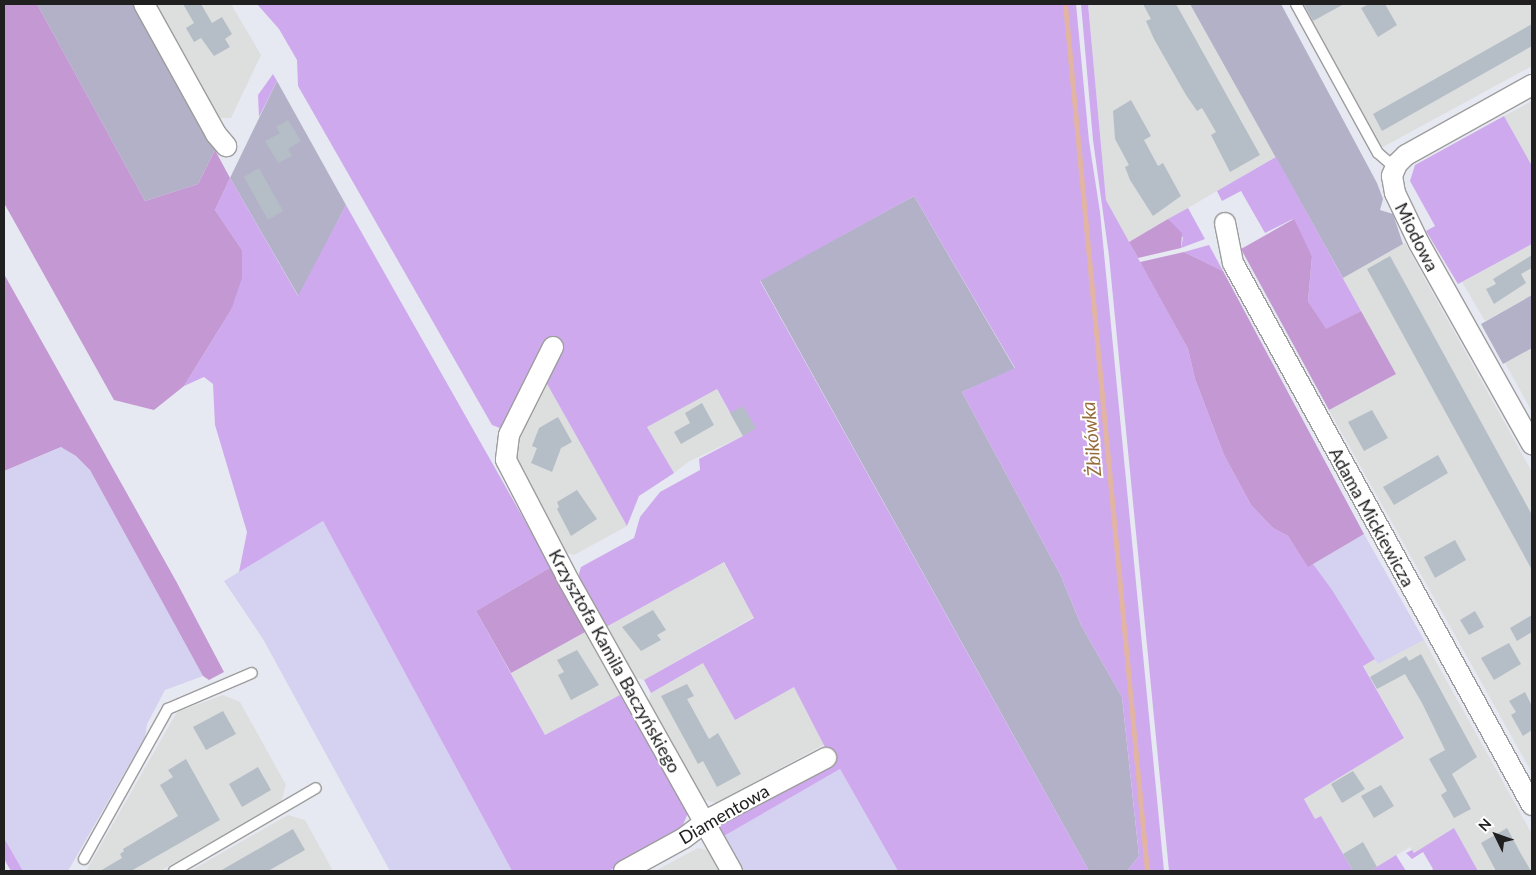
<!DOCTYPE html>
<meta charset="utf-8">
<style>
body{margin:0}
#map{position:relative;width:1536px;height:875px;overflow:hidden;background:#e6e9f1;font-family:Lato,sans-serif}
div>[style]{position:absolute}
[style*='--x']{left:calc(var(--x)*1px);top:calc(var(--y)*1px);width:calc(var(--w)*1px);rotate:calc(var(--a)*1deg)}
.residential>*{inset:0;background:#dddede}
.construction>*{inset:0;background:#b2b1c7}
.farmland>*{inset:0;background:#d4d1f1}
.grass>*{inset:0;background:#cfa9ee}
.forest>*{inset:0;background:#c498d3}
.stream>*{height:5px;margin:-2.5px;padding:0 2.5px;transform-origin:2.5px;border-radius:2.5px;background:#e1b4a4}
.building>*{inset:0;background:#b5bec6}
.roads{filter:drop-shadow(1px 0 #9d9d9d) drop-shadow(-1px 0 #9d9d9d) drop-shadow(0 1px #9d9d9d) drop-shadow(0 -1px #9d9d9d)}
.lane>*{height:10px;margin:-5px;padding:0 5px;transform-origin:5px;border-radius:5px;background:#fff}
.street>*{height:20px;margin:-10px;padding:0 10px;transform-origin:10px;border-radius:10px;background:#fff}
span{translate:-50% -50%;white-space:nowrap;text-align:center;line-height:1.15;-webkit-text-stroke:4px #fff;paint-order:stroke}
.street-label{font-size:18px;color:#202020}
.water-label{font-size:19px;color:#966c3b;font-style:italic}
.frame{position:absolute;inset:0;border:5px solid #202020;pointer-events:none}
.north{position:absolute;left:1471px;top:810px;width:50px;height:50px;-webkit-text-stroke:4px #fff;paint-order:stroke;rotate:312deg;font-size:14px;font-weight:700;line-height:20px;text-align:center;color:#202020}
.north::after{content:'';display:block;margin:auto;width:18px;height:22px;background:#202020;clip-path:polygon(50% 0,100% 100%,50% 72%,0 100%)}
</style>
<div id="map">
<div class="residential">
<div style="clip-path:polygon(156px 4px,231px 4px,261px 55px,231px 118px,220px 118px)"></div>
<div style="clip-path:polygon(1088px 4px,1190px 4px,1276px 157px,1129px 242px,1106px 200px)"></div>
<div style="clip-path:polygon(1303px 4px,1532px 4px,1532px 66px,1381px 148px)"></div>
<div style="clip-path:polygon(1532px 101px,1532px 166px,1504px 116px)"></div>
<div style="clip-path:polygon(1405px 243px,1532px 472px,1532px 773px,1329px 410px,1396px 374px,1343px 278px)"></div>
<div style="clip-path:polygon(1532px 244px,1532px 295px,1485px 321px,1462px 282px)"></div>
<div style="clip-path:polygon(1532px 348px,1532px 412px,1505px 363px)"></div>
<div style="clip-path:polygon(546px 382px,627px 526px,574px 555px,564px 552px,515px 465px,515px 443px)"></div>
<div style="clip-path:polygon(716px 388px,743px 436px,688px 462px,674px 473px,647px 427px)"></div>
<div style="clip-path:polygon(723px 562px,754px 617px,644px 680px,633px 677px,606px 627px)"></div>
<div style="clip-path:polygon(587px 631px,620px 695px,545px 735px,511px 673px)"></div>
<div style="clip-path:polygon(1424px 640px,1532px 834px,1532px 871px,1478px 871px,1463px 845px,1414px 853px,1410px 847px,1370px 871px,1353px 871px,1321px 816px,1315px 819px,1304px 799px,1404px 738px,1363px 665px,1375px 659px,1378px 664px)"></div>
<div style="clip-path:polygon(703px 663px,794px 687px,825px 744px,716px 803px,701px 799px,648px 704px,651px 693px)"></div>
<div style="clip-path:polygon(223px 695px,240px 702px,286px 785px,281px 802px,160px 871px,86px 871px,177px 712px)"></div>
<div style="clip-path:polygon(288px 815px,305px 820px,333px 871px,190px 871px)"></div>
<div style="clip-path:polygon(698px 848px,707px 850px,719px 871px,655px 871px)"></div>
</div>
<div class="construction">
<div style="clip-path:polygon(37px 4px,133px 4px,215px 150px,198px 184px,145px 201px)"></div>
<div style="clip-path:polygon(1190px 4px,1281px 4px,1377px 183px,1383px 199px,1380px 210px,1393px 214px,1403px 244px,1343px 278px)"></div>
<div style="clip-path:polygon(277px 81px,346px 205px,299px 297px,230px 178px)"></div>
<div style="clip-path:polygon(914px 196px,1015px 369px,962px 392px,1061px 576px,1081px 625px,1122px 697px,1139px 856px,1127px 871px,1089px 871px,760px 280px)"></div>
<div style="clip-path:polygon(1532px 295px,1532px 348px,1503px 364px,1481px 324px)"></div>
</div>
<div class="farmland">
<div style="clip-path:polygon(62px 447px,76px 456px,90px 470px,203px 676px,165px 690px,147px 724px,145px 737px,68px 871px,23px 871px,4px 838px,4px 471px)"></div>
<div style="clip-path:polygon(323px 521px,512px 871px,390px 871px,263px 639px,224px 581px)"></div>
<div style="clip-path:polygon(1364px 534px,1424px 640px,1378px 664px,1313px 564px)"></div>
<div style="clip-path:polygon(840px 769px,898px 871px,744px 871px,724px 836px)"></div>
</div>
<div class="grass">
<div style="clip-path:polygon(257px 4px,1076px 4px,1089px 141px,1100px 212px,1164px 871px,1127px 871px,1139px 856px,1122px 697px,1081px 625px,1061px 576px,962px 392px,1015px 368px,914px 196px,760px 281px,1089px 871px,898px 871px,840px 769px,724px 836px,717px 824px,827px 751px,794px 687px,735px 720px,703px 663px,651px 693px,644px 680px,754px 618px,724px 562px,606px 627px,578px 577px,581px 567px,634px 538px,640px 517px,660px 492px,700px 470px,699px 459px,743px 436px,717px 389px,647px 427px,674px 473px,639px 496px,627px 526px,546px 382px,505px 430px,492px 425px,298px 86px,297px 60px,279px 29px)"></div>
<div style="clip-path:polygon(1081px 4px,1088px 4px,1106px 200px,1188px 349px,1195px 379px,1224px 455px,1251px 505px,1273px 528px,1288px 536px,1308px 566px,1313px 564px,1332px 590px,1375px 659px,1363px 666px,1404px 738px,1304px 799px,1315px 819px,1321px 816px,1353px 871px,1169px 871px,1109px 256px,1093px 140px)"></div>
<div style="clip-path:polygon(273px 74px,277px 81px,259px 117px,258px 95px)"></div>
<div style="clip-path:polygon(1504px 116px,1532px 166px,1532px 244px,1458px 284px,1426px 231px,1435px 226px,1410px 181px,1415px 165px)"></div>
<div style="clip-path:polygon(1276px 157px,1361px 311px,1326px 330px,1308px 301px,1312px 256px,1293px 219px,1265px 233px,1241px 191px,1222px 201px,1217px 191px)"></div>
<div style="clip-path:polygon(230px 178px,298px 296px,346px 205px,551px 567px,476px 611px,545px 735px,620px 695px,688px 813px,680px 832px,609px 871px,512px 871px,323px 521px,239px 572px,247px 532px,215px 425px,213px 384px,204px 377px,184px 386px,231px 310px,242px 250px,215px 210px)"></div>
<div style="clip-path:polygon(1188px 208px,1205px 239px,1181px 248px,1183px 238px,1168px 219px)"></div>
<div style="clip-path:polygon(1209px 245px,1223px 271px,1184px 252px)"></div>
<div style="clip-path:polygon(1454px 828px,1478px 871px,1431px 871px,1433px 869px,1423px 852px,1412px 859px,1406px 853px,1412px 850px,1414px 853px)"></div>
<div style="clip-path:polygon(4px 838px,23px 871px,11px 871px,4px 859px)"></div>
<div style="clip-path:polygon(1396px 855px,1406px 871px,1370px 871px)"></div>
</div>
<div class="forest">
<div style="clip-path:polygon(4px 4px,37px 4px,145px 201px,198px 184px,215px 150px,230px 178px,215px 210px,242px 250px,242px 278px,231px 310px,184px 386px,154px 410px,114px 400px,4px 203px)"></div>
<div style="clip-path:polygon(1168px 219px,1182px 233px,1181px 248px,1138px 258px,1129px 242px)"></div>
<div style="clip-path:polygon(1294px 219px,1312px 256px,1308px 301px,1326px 329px,1361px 311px,1396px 374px,1329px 410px,1241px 249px)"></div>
<div style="clip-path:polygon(1184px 252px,1223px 271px,1364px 534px,1308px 567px,1288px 536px,1273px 528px,1251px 505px,1224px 455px,1195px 379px,1188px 349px,1140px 262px)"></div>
<div style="clip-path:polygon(4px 274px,176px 581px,224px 672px,209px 680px,203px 676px,90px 470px,76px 456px,61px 447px,4px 471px)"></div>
<div style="clip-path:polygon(551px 567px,587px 631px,511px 673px,476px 611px)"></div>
</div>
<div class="stream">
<div style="--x:1065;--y:4;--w:871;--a:84.6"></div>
</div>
<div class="building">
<div style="clip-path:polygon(183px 4px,201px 4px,212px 23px,222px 17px,232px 34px,225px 39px,230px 47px,214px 56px,201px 38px,194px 42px,186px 28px,194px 23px)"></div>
<div style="clip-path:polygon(1143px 4px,1176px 4px,1260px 155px,1230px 172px,1211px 135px,1216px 132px,1202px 108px,1197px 111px,1186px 95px,1154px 39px,1146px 21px,1151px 19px)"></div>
<div style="clip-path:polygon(1304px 4px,1344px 4px,1313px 21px)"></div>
<div style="clip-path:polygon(1369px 4px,1385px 4px,1397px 25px,1378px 37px,1361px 8px)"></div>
<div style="clip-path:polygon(1532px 24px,1532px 46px,1382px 131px,1373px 114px)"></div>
<div style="clip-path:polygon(1131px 100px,1151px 136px,1144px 140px,1158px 166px,1163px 163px,1181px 196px,1153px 216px,1130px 180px,1125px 167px,1129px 165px,1115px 139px,1113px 111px)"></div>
<div style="clip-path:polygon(288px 120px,301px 141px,288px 149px,292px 156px,278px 163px,265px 141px,280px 133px,276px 127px)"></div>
<div style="clip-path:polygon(259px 168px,283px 211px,268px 220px,244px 177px)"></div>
<div style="clip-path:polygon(1532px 255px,1532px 268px,1521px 274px,1526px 283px,1494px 304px,1486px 289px,1496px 284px,1493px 279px)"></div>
<div style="clip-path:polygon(1390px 256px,1532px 515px,1532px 570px,1367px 269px)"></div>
<div style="clip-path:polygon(702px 403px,714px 425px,681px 444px,674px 432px,690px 423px,685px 413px)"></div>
<div style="clip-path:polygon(743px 406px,756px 428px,743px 436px,730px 413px)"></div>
<div style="clip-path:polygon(1372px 410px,1388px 438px,1364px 451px,1348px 422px)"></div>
<div style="clip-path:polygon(558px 417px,572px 442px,561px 448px,552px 472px,531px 463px,537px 448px,532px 446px,539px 428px)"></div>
<div style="clip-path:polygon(1438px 455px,1448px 473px,1394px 505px,1383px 487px)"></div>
<div style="clip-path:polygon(577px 490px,597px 519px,571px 536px,557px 509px,559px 507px,557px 502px)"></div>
<div style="clip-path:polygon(1455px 540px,1466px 560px,1435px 578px,1424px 557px)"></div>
<div style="clip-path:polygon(653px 610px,666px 630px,657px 635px,661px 640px,641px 651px,622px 627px)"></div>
<div style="clip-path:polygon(1475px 611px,1484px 627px,1469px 635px,1460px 620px)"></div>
<div style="clip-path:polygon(1532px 615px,1532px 632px,1517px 641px,1510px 628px)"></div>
<div style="clip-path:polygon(1509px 643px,1521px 664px,1494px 680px,1481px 658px)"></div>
<div style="clip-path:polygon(577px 650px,599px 685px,571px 700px,558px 675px,564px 672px,557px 660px)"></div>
<div style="clip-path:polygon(1421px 654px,1477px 757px,1452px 774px,1471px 809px,1454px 818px,1441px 795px,1447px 791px,1429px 759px,1445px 750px,1422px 703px,1405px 674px,1377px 689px,1370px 677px,1406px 656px,1409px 661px)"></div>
<div style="clip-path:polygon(687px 684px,694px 696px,687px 699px,709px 739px,718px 733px,741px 774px,717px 787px,703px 761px,698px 764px,661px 696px)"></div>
<div style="clip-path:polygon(1525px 692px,1532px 706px,1532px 730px,1523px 736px,1511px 715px,1516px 712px,1509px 701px)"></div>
<div style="clip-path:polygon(223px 711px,236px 734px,206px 750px,193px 727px)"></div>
<div style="clip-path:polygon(186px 759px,220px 820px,131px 871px,100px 871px,122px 858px,120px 854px,124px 851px,123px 849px,178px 816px,160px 785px,173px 777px,168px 770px)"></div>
<div style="clip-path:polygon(258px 767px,271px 790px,242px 807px,229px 784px)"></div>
<div style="clip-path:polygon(1353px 771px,1365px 789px,1342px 803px,1331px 784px)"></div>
<div style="clip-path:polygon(1381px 785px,1394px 806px,1374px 818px,1361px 796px)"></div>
<div style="clip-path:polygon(1507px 828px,1521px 854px,1531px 871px,1496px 871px,1481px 843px)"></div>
<div style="clip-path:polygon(293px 829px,305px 850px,268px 871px,220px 871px)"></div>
<div style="clip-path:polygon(1363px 842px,1377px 867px,1370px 871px,1353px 871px,1343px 854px)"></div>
</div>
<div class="roads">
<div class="lane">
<div style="--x:1296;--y:4;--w:170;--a:61.2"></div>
<div style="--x:1378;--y:153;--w:23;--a:41"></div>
<div style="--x:84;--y:859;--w:172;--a:-60.8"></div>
<div style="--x:168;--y:709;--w:91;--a:-23.2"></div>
<div style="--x:174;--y:871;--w:164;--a:-30.3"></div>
</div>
<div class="street">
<div style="--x:144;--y:4;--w:149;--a:61"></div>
<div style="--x:216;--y:134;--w:16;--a:50"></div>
<div style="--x:1532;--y:85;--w:144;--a:150.9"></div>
<div style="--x:1406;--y:155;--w:13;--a:135"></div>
<div style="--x:1397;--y:164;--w:13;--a:113"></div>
<div style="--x:1392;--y:176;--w:17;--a:80"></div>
<div style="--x:1395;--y:193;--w:55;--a:64.4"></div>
<div style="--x:1419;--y:243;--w:231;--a:60.7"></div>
<div style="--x:1225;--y:223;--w:41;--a:78.7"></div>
<div style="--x:1233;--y:263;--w:619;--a:61.12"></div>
<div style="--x:553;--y:347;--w:98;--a:116.6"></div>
<div style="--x:509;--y:435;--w:25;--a:97"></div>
<div style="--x:506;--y:460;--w:136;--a:62.5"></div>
<div style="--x:569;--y:581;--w:333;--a:60.7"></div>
<div style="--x:624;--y:871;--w:68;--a:-28.8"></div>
<div style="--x:684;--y:838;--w:34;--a:-37"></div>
<div style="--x:711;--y:818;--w:130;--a:-27.6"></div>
</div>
</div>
<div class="street-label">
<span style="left:1417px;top:237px;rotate:63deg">Miodowa</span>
<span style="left:1372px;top:517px;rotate:61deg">Adama Mickiewicza</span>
<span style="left:615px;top:661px;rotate:61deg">Krzysztofa Kamila Baczyńskiego</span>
<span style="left:724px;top:814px;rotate:-30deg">Diamentowa</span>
</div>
<div class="water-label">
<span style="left:1091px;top:439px;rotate:-95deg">Żbikówka</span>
</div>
<div class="frame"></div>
<div class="north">N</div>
</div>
